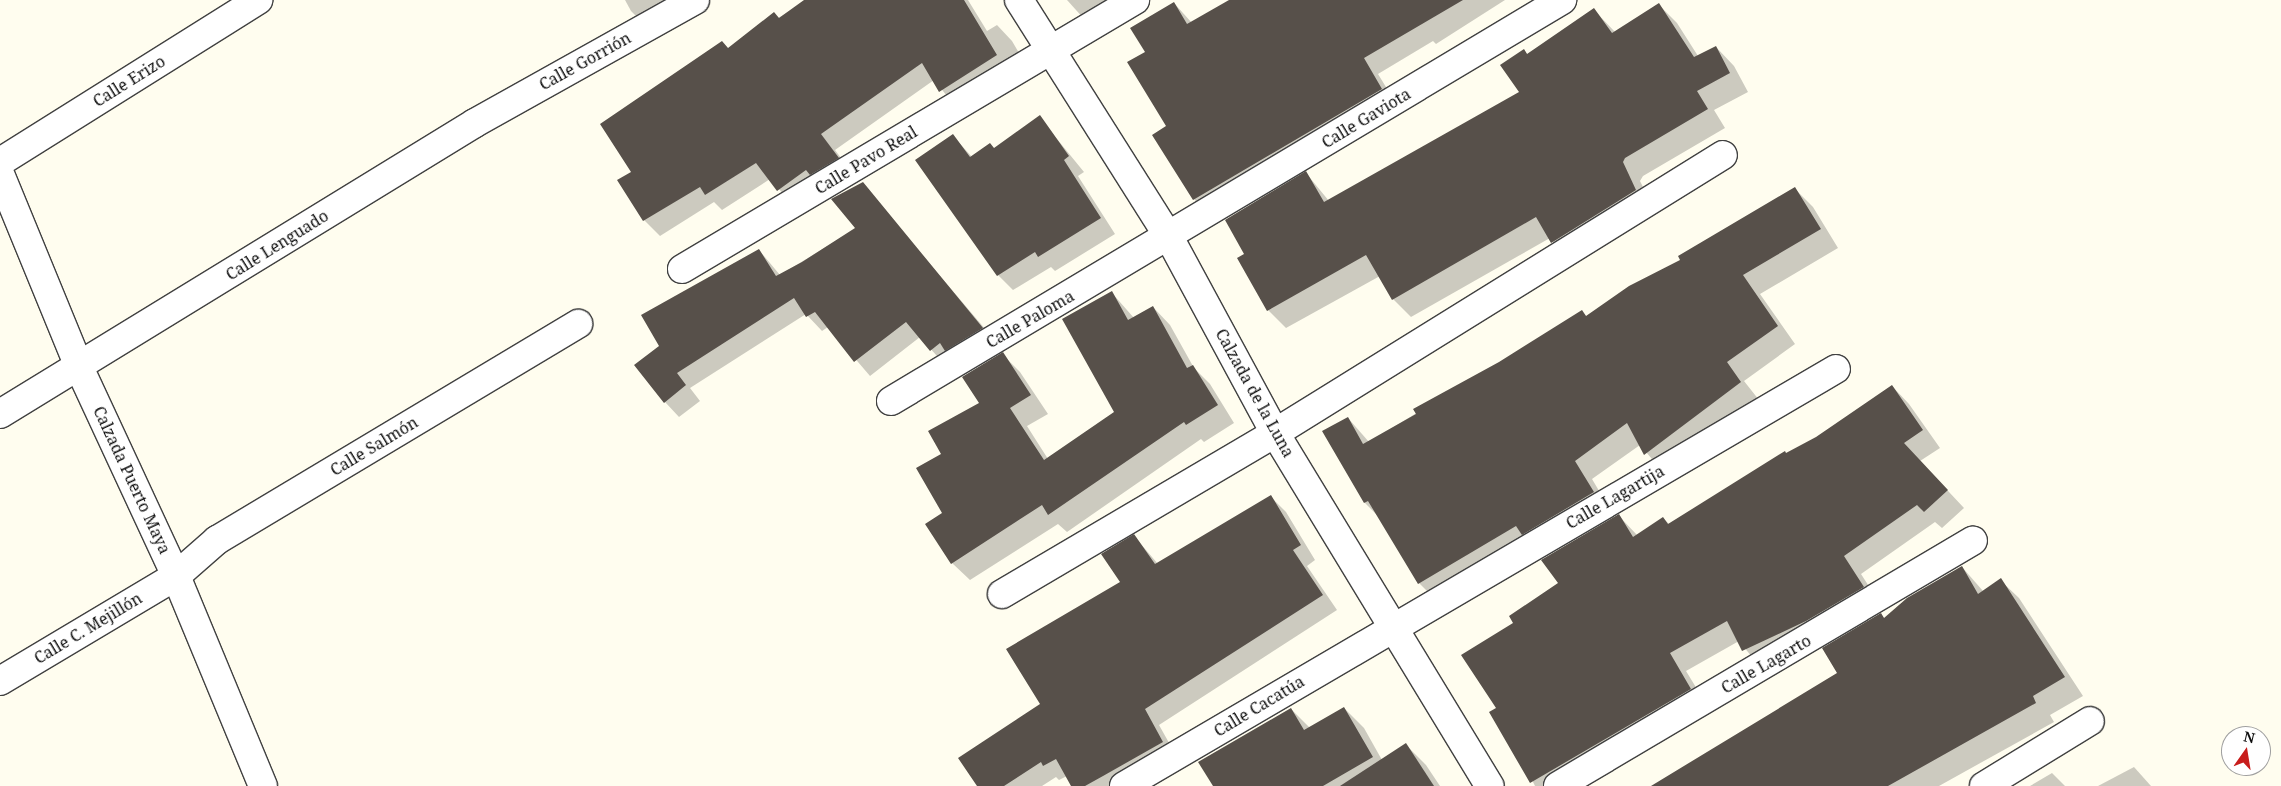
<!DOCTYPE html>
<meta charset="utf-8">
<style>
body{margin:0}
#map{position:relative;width:2281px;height:786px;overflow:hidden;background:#fffdef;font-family:"Noto Serif",serif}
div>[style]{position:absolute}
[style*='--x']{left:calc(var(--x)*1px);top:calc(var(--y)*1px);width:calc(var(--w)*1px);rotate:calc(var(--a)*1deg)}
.shadow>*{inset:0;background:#0003}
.building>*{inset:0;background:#57504a}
.roads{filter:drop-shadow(1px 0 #414141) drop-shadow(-1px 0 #414141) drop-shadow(0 1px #414141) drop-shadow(0 -1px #414141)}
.minor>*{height:28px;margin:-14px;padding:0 14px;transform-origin:14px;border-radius:14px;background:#fff}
.tertiary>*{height:28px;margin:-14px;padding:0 14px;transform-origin:14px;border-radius:14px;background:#fff}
span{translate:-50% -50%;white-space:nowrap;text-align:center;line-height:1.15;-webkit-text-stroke:5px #fff;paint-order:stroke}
.street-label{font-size:16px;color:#0e0e0e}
.north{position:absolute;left:2221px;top:726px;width:50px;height:50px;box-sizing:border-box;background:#fff;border:1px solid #9f9f9f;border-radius:50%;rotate:13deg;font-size:14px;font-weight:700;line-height:20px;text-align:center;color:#0e0e0e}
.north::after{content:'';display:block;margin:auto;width:18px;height:22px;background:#c81d1c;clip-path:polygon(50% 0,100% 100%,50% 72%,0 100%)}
</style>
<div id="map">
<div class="shadow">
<div style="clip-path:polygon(625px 0,702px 0,648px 28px,631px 11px)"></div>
<div style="clip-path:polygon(807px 0,968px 0,987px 31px,997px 25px,1012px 41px,1026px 65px,956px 107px,934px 80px,835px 150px,853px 174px,793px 205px,770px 179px,722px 210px,714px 202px,660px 236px,644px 220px,619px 181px,633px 173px,729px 49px)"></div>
<div style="clip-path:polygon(1067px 0,1116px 0,1085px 20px)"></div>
<div style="clip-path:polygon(1231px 0,1505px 0,1436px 44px,1433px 41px,1378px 74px,1397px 105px,1209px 215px,1194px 199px,1146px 53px,1174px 3px,1192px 23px)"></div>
<div style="clip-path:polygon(1659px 5px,1677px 23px,1698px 56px,1716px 47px,1734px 66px,1748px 92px,1714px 110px,1725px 128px,1643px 176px,1640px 181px,1654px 209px,1571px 261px,1550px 238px,1411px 317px,1393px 299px,1380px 276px,1286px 328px,1268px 310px,1246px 255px,1306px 173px,1329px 201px,1520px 93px,1524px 50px,1528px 55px,1594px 10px,1616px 33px)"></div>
<div style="clip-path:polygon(1039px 117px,1084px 172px,1078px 176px,1115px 234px,1055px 271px,1051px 267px,1013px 290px,998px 275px,953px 136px,972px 157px,995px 149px)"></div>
<div style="clip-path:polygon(862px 184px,997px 343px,945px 365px,920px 337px,870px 376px,828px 327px,822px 331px,806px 314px,690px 388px,700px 401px,679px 417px,665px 402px,661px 346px,759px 250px,780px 275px,857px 228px)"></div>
<div style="clip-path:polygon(1795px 189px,1813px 207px,1838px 248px,1760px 294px,1795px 344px,1744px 381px,1759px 400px,1663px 472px,1640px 445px,1592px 479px,1611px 511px,1437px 601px,1419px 583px,1379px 517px,1365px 503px,1324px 432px,1348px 418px,1369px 442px,1582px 312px,1587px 317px,1682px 260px)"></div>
<div style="clip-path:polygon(1112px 293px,1134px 318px,1153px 307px,1170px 325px,1194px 368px,1210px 384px,1234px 423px,1204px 442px,1201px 439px,1067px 532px,1058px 524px,970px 580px,952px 563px,944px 514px,943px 454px,980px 403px,1002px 354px,1020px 372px,1048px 414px,1027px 426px,1048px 459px,1115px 412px)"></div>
<div style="clip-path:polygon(1892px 386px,1909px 404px,1940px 448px,1920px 461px,1964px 508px,1942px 528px,1935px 522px,1861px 574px,1881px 605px,1761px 668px,1739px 641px,1686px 671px,1708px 707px,1572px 786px,1535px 786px,1497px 709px,1515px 623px,1560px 583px,1619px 516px,1637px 535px,1663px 518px,1669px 524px,1816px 438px)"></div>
<div style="clip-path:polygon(1271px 497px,1286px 512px,1315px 560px,1307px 566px,1337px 610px,1159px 725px,1177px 757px,1126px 786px,1072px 786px,1067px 776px,1059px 780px,1056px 777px,1042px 786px,978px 786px,1041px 705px,1122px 582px,1134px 536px,1158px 564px)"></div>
<div style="clip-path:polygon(1962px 567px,1983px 591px,2000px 580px,2019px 598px,2083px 696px,2050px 715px,2054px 722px,1939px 786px,1653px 786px,1838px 673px,1881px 615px,1885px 619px)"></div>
<div style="clip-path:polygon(1344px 708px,1364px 728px,1382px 760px,1406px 745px,1426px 765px,1440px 786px,1214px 786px,1291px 709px,1310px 728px)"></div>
<div style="clip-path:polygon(2134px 767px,2151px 786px,2098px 786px)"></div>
<div style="clip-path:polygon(2052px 773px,2065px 786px,2030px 786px)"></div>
</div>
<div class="building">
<div style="clip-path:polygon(804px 0,964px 0,997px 55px,939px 92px,922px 63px,821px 134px,839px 158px,810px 175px,806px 170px,777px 191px,756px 163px,705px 195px,700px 187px,643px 221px,617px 180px,631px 172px,600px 124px,722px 41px,728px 48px,774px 12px,779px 18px)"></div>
<div style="clip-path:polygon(1229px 0,1463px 0,1364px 58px,1382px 89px,1193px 200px,1152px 135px,1166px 126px,1127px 62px,1145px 52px,1130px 28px,1174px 2px,1187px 24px)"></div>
<div style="clip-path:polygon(1659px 3px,1694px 57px,1716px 46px,1730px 73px,1697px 91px,1708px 109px,1625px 158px,1623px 162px,1636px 190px,1551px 243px,1536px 217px,1392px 300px,1366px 255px,1267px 311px,1237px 258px,1244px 254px,1225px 220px,1306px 171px,1324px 202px,1519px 92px,1500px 65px,1524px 49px,1527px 54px,1594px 8px,1612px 33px)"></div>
<div style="clip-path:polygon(1040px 115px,1069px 156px,1064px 160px,1101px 218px,1038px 257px,1035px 252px,997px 276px,915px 160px,953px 134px,970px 157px,990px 143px,994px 148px)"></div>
<div style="clip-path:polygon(863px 182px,983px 328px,945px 351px,940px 343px,930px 351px,906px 322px,854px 362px,815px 312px,806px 317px,794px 298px,677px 373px,686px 385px,664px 403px,634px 365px,659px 346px,641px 315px,759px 249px,776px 276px,802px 262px,855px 228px,831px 199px)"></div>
<div style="clip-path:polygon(1795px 187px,1821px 229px,1743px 275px,1778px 326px,1727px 362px,1741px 382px,1644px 455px,1627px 423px,1575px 461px,1594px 492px,1522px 535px,1516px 526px,1418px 584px,1368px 501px,1364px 503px,1322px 431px,1348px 417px,1363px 444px,1416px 414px,1413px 409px,1499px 362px,1582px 310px,1586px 316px,1629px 286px,1680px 260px,1678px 256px)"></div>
<div style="clip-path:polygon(1112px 291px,1128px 320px,1153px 306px,1187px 368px,1193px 365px,1218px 405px,1186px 425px,1184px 422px,1048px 515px,1042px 505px,951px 564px,925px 524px,942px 513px,916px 468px,941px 454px,928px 431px,979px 403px,962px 377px,1003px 352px,1031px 395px,1010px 408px,1044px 460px,1114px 412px,1062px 319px)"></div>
<div style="clip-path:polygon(1892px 385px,1923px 430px,1904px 443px,1948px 490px,1924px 512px,1917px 505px,1844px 556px,1864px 587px,1806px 621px,1742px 651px,1727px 621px,1670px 653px,1691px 689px,1530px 783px,1489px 712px,1496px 708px,1461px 655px,1513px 623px,1509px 616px,1558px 583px,1541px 560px,1619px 514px,1633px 537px,1663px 517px,1668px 524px,1785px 451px,1786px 453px,1816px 437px)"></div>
<div style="clip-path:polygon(1271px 495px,1301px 545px,1293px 550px,1323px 595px,1145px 709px,1163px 742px,1103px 776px,1085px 786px,1071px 786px,1056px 759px,1043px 766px,1041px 762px,1004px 786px,977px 786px,958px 758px,1040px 704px,1006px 649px,1120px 582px,1101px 554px,1134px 534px,1155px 564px)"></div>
<div style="clip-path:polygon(1962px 566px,1978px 594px,2001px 578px,2065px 677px,2033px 696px,2036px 703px,1888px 786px,1651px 786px,1837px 673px,1822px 648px,1881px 613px,1884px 618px,1907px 598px)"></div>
<div style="clip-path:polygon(1344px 707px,1373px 757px,1323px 786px,1213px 786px,1198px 762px,1291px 708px,1304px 730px)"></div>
<div style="clip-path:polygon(1406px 743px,1434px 786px,1340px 786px)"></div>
</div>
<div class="roads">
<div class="minor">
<div style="--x:1019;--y:0;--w:280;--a:57.7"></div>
<div style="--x:1169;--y:237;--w:223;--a:61.6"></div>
<div style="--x:1275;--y:433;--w:413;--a:58.7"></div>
<div style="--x:0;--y:162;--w:305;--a:-32.1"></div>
<div style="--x:682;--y:269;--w:527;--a:-30.7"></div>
<div style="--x:891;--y:401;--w:782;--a:-30.86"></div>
<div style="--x:0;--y:414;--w:557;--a:-31.49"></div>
<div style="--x:475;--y:123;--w:252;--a:-29.2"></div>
<div style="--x:1002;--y:594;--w:317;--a:-30.5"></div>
<div style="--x:1275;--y:433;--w:527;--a:-31.82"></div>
<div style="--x:0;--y:681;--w:205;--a:-30.8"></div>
<div style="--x:176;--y:576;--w:55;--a:-41.3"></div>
<div style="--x:217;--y:540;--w:421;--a:-30.9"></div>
<div style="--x:1124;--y:786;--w:825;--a:-30.36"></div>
<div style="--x:1558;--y:786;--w:482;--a:-30.6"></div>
<div style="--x:1984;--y:786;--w:124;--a:-31.5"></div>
</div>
<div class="tertiary">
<div style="--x:0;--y:174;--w:209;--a:67.7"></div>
<div style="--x:79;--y:367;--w:230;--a:65.1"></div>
<div style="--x:176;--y:576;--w:227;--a:67.5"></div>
</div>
</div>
<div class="street-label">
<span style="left:585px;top:61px;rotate:-29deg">Calle Gorrión</span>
<span style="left:129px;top:81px;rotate:-32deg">Calle Erizo</span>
<span style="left:1366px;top:118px;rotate:-31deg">Calle Gaviota</span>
<span style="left:866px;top:160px;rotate:-31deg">Calle Pavo Real</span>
<span style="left:277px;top:245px;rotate:-32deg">Calle Lenguado</span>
<span style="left:1030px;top:319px;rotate:-30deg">Calle Paloma</span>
<span style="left:1255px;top:393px;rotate:61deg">Calzada de la Luna</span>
<span style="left:374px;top:446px;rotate:-31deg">Calle Salmón</span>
<span style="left:132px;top:480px;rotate:65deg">Calzada Puerto Maya</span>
<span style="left:1615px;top:497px;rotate:-30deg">Calle Lagartija</span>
<span style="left:88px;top:628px;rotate:-31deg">Calle C. Mejillón</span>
<span style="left:1766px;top:664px;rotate:-30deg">Calle Lagarto</span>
<span style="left:1259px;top:706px;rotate:-31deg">Calle Cacatúa</span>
</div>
<div class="north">N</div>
</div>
